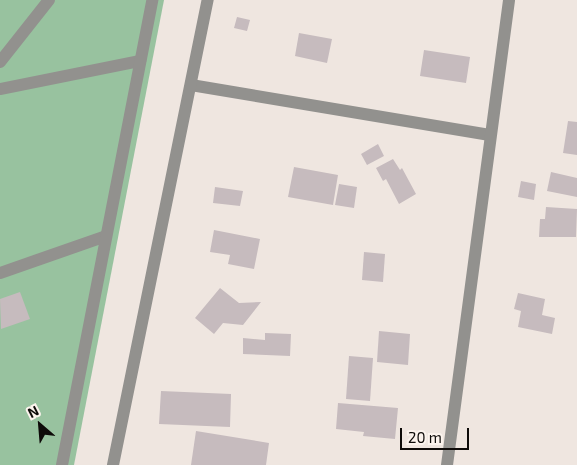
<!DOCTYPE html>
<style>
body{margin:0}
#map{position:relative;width:577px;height:465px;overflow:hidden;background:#efe6e0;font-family:"Exo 2",sans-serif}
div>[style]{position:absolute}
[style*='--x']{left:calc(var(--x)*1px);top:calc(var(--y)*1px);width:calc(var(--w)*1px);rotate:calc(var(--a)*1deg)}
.green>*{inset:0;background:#98c29f}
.building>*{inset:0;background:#c6bbbe}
.minor>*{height:12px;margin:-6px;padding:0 6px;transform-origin:6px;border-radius:6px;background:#92918e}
span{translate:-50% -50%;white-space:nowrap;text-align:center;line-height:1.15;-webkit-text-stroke:5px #fcf4ee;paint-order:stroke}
.north{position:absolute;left:15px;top:400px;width:50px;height:50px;-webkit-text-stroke:4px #fcf4ee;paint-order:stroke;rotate:333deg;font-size:14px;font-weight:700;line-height:20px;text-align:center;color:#0e0b09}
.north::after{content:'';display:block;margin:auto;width:18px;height:22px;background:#0e0b09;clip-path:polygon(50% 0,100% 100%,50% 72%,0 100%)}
.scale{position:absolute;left:400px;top:428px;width:69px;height:22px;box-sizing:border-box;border:2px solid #0e0b09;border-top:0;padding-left:6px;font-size:15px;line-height:18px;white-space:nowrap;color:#0e0b09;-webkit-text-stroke:4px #fcf4ee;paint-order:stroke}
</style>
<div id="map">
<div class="green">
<div style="clip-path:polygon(0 0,164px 0,74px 465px,0 465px)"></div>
</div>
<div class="building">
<div style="clip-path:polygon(237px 17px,250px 20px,247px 31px,234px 28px)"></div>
<div style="clip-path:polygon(299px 33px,332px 39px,327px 63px,295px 56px)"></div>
<div style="clip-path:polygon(424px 50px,470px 57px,466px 83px,420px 76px)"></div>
<div style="clip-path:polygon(568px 121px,577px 122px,577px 155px,563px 153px)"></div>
<div style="clip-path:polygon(378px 144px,384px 156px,367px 165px,361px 154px)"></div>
<div style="clip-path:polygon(393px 159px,400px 170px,402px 168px,416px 194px,399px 204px,386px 179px,383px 181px,376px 168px)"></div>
<div style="clip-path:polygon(294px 167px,338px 175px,333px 205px,288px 197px)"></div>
<div style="clip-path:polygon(551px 172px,577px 178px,577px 197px,547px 191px)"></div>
<div style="clip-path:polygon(521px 181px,536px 184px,534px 200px,518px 197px)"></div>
<div style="clip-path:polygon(339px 184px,357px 187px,354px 208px,335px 205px)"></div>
<div style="clip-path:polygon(215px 187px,243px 191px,240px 206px,213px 203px)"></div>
<div style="clip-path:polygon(546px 207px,577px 209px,576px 237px,539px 237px,540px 219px,545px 219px)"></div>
<div style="clip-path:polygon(214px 230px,260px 239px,254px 269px,228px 264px,230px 255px,210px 252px)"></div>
<div style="clip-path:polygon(364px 252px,385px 254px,383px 282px,362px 280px)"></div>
<div style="clip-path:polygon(220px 288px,239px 303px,261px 302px,243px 325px,223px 323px,214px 334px,195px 318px)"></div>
<div style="clip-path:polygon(20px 292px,30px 319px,1px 329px,0 299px)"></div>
<div style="clip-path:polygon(518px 293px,545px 299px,542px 315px,555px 318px,552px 334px,518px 327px,521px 311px,514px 309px)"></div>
<div style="clip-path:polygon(379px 331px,410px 334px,408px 365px,377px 362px)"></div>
<div style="clip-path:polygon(265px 333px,291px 334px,290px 356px,243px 354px,243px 338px,265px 340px)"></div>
<div style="clip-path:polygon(349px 356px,373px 358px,370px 401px,346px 399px)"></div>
<div style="clip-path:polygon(161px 391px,231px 394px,230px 427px,159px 424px)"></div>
<div style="clip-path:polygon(338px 403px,398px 408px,395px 439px,363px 436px,364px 432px,336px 429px)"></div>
<div style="clip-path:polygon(196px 431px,269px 443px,266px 465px,191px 465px)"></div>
</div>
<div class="minor">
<div style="--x:0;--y:62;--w:79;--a:-51.7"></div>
<div style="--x:191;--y:85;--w:303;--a:9.5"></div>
<div style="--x:0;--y:89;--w:143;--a:-11.3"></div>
<div style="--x:0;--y:273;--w:112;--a:-19.2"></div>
<div style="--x:62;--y:465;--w:474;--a:-79"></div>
<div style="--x:113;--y:465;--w:475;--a:-78.5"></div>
<div style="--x:447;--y:465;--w:469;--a:-82.4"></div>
</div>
<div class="north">N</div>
<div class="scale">20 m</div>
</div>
